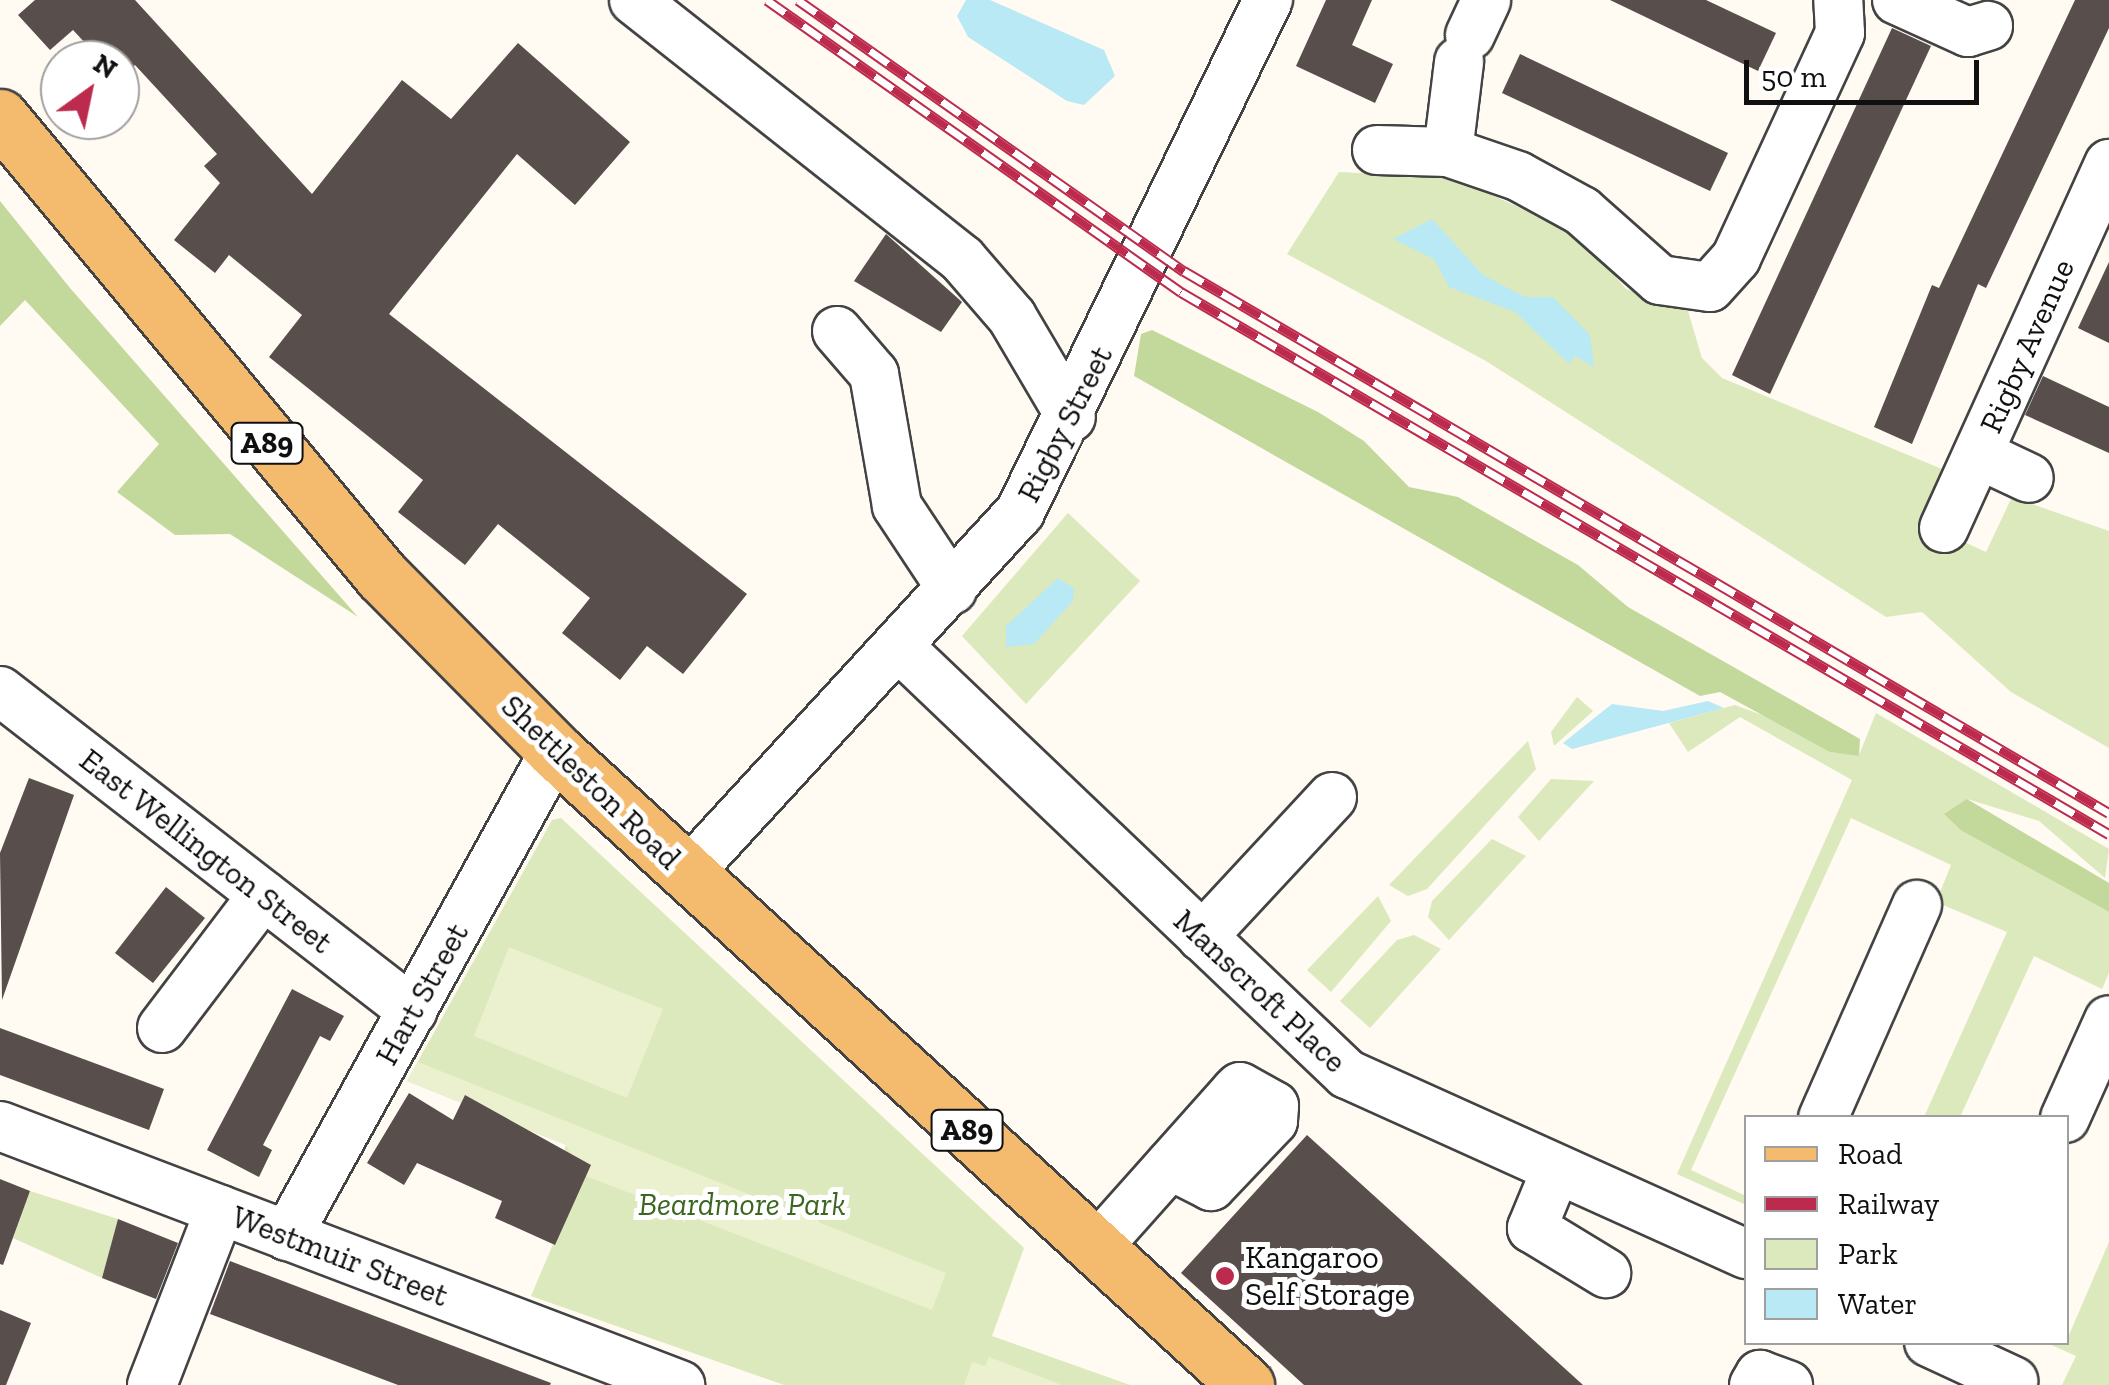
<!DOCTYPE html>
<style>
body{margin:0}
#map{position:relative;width:2109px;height:1385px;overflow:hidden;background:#fffaf2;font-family:"Zilla Slab",serif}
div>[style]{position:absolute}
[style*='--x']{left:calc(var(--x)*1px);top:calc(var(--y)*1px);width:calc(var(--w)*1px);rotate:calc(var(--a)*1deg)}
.green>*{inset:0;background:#dce9bc}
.forest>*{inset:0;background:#c3d99c}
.pitch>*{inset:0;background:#ebf0ce}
.water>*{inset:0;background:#b9e9f4}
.building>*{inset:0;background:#584e4c}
.roads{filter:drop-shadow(2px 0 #434343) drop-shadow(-2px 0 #434343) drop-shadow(0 2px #434343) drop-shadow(0 -2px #434343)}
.minor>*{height:48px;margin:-24px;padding:0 24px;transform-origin:24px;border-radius:24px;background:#fff}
.major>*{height:55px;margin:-27.5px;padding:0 27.5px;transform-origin:27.5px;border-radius:27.5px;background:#f4ba6d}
.rail>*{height:11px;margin-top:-5.5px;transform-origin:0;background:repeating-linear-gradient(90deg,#fff 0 22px,#bc2b4d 0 44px);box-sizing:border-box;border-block:2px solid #bc2b4d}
.dots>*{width:28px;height:28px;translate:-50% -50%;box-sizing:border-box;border:5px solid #fff;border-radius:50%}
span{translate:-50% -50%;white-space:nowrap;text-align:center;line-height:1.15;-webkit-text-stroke:10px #fff;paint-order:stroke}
.shield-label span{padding:2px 8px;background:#fff;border:2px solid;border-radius:8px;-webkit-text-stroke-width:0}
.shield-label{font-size:30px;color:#101010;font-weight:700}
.street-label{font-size:32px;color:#101010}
.park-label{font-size:32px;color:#3c6621;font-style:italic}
.poi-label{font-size:32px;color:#101010}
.left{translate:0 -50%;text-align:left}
.legend{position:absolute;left:1744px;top:1115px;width:325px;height:230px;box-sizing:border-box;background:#fff;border:2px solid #9f9f9f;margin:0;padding:12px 18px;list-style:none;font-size:30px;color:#101010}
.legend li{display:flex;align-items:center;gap:20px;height:50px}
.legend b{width:50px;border:2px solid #9f9f9f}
.north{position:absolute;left:40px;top:40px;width:100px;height:100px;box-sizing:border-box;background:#fff;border:2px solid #9f9f9f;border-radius:50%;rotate:33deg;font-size:28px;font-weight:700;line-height:40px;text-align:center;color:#101010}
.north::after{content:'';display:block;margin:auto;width:35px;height:45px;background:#bc2b4d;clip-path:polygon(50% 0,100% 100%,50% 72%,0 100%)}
.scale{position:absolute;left:1744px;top:60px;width:235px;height:45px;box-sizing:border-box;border:5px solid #101010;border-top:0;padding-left:12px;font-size:30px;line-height:35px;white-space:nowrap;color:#101010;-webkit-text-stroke:8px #fff;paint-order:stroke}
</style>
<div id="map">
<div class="green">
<div style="clip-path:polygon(1339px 172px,1454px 178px,1578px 234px,1626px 289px,1688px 311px,1702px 358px,1722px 378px,1942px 469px,1918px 523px,1928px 544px,1962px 541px,1986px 552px,2012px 497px,2109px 531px,2109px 748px,2011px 692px,1922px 612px,1886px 617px,1486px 361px,1287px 254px)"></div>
<div style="clip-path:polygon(1068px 513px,1140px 581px,1026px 704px,962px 636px)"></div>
<div style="clip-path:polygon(1577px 697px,1593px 711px,1554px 746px,1551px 732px)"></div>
<div style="clip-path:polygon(1735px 705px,1810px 733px,1830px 752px,1859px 755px,1876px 713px,2109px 849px,2105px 878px,2039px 821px,1967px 799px,1962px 831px,2109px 912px,2109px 973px,2102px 989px,2034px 956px,1960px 1117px,1924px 1117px,2007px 932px,1936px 902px,1951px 865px,1851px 818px,1691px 1170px,1746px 1196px,1746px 1205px,1677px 1174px,1852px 780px,1740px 717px,1688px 752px,1669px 723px)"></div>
<div style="clip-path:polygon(1528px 741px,1536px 769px,1427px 889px,1408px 896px,1389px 885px)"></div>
<div style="clip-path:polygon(1551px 779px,1594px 781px,1539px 841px,1518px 817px)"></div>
<div style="clip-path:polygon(561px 818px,1024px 1248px,992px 1336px,1130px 1385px,784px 1385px,531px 1296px,587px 1164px,563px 1154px,566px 1145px,407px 1081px,552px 820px)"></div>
<div style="clip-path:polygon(1492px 839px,1526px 856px,1449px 940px,1428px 917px,1432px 901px)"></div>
<div style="clip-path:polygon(1378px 896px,1391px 921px,1331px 992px,1307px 970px)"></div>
<div style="clip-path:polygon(1414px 935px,1441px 949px,1370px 1028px,1340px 1001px,1397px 940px)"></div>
<div style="clip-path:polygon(30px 1191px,118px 1219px,102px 1278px,13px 1238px)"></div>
<div style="clip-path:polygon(2109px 1242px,2109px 1385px,2062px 1385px,2076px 1356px,2047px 1343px,2066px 1342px)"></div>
</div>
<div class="forest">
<div style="clip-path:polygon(0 201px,70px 288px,358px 617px,230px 534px,175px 535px,117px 492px,159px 444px,25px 300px,0 326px)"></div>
<div style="clip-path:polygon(1152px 330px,1318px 412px,1364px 441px,1409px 487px,1458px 497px,1578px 565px,1628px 607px,1860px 739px,1859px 756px,1830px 752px,1720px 692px,1700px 696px,1134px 376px,1141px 334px)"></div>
<div style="clip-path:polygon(1967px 799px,2109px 883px,2109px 912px,1962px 831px,1944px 814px)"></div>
</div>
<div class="pitch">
<div style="clip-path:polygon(509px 947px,663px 1009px,627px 1098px,474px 1036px)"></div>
<div style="clip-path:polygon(418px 1062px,946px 1273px,932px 1310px,583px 1175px,566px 1145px,407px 1081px)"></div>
<div style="clip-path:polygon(989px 1357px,1062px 1385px,964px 1385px,972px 1362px,985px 1366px)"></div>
</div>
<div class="water">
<div style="clip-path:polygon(966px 0,990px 0,1104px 50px,1115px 76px,1084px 105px,1067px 101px,968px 37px,957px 16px)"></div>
<div style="clip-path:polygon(1432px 219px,1483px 275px,1525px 297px,1553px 297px,1590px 335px,1594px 367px,1575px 356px,1569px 364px,1515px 312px,1449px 287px,1434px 259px,1393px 239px)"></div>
<div style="clip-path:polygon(1058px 578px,1074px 588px,1073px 601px,1034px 644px,1006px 647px,1006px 626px)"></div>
<div style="clip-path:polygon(1708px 701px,1724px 708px,1572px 749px,1563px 743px,1612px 704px,1663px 711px)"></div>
</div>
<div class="building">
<div style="clip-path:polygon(35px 0,135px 0,312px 194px,402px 80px,451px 119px,518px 43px,630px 142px,575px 205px,517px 154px,389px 314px,747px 594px,683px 674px,647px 646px,620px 680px,562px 633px,590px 598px,498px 524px,465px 565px,398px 512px,423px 480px,269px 357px,302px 315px,229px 255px,215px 273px,174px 240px,220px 183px,204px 166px,217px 154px,135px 65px,120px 79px,120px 60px,101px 60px,73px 30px,50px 50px,18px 15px)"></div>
<div style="clip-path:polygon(1326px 0,1372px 0,1352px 45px,1393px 64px,1375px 103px,1296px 66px)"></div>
<div style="clip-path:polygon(1610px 0,1706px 0,1776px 33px,1758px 71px)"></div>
<div style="clip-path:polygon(2075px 0,2109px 0,2109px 28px,1986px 288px,1978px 284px,1912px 444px,1874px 427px,1932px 285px,1939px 288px)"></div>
<div style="clip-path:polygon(1892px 28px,1931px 46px,1770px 394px,1732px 375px)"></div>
<div style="clip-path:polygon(1520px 54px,1728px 153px,1710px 191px,1502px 93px)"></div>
<div style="clip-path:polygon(886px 234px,962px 302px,941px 332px,854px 281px)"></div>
<div style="clip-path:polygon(2109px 262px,2109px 343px,2078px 328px)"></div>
<div style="clip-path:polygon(2043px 376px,2109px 407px,2109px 453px,2025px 415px)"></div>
<div style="clip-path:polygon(29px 778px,74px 795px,2px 1000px,0 853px)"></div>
<div style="clip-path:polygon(166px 887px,205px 918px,153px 983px,115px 953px)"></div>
<div style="clip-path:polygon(292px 989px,344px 1016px,330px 1041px,320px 1036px,263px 1145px,272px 1150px,259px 1177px,207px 1150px)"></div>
<div style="clip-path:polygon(0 1028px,164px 1089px,149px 1130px,0 1075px)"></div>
<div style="clip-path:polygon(409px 1093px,453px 1120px,465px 1095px,591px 1165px,555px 1245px,495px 1218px,502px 1201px,417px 1163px,404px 1185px,367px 1163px)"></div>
<div style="clip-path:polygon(1307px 1135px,1583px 1385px,1304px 1385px,1181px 1273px)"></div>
<div style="clip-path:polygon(0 1179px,30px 1191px,3px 1265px,0 1264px)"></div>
<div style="clip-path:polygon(118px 1219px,178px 1243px,156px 1299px,102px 1278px)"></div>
<div style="clip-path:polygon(230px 1261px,551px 1383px,550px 1385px,398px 1385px,210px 1314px)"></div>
<div style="clip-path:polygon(0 1310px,31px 1323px,6px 1385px,0 1385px)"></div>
</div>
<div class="roads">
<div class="minor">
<div style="--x:634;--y:0;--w:418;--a:38.3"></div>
<div style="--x:962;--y:259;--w:77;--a:49.2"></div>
<div style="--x:1012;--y:317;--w:116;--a:59.5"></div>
<div style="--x:1897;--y:0;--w:78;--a:24.3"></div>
<div style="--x:1968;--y:32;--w:21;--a:-17"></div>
<div style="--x:1470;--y:35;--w:38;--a:-65"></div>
<div style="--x:1377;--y:150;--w:71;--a:1.6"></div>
<div style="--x:1448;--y:152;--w:74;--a:18.9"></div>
<div style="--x:1518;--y:176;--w:73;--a:28.7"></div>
<div style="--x:1582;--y:211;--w:104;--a:41.5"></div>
<div style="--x:1660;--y:280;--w:50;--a:8"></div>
<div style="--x:1710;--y:287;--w:39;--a:-48"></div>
<div style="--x:1736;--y:258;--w:248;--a:-65.2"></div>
<div style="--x:1840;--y:33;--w:33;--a:-93"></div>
<div style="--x:1448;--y:152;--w:91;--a:-83"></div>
<div style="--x:837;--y:331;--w:57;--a:49.3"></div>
<div style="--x:874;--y:374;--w:134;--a:80.1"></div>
<div style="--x:897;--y:506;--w:100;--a:56.5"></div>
<div style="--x:1978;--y:454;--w:56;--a:25.2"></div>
<div style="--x:1944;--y:528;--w:400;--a:-65.6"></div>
<div style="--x:899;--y:647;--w:619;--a:43.63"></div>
<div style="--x:1347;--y:1074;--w:438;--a:24.3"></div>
<div style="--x:0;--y:691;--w:522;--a:37.77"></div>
<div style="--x:688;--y:873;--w:490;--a:-47.4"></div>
<div style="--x:1020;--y:512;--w:569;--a:-64.16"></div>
<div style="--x:1202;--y:937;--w:191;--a:-47.1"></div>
<div style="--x:162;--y:1028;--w:167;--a:-52.8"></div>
<div style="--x:1823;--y:1118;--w:233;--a:-66.2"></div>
<div style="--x:2065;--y:1118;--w:107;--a:-65.8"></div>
<div style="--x:0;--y:1126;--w:728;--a:20.85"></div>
<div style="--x:1556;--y:1170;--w:63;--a:112.5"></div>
<div style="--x:1532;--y:1228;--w:87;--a:31.3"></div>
<div style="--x:287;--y:1236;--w:554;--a:-61.08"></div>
<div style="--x:1096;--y:1248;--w:209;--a:-48.3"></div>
<div style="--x:1235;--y:1092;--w:7;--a:-45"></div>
<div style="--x:1240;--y:1087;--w:39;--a:29"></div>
<div style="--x:1274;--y:1106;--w:15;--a:94"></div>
<div style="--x:1273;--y:1121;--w:90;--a:133.6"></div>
<div style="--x:1211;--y:1186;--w:46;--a:-152.9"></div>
<div style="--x:1929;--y:1342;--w:93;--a:24.9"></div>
<div style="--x:152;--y:1385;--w:188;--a:-68.8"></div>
<div style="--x:1754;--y:1385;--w:12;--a:-59"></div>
<div style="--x:1760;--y:1375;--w:30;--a:20"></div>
</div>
<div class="major">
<div style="--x:0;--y:117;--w:597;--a:50.23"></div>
<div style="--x:382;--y:576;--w:246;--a:45.3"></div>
<div style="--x:555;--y:751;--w:938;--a:42.54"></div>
</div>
</div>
<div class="rail">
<div style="--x:767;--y:0;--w:507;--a:35.2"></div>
<div style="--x:1181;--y:292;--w:1075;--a:30.29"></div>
<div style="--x:798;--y:0;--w:472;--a:35.1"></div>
<div style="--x:1184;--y:271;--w:1072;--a:30.37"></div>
</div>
<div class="dots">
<div style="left:1225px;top:1276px;background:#bc2b4d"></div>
</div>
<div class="shield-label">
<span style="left:267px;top:443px">A89</span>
<span style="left:967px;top:1130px">A89</span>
</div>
<div class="street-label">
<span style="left:2027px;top:346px;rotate:-66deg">Rigby Avenue</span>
<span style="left:1065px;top:424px;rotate:-63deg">Rigby Street</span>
<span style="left:591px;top:782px;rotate:44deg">Shettleston Road</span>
<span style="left:206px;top:851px;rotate:38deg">East Wellington Street</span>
<span style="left:1260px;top:991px;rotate:43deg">Manscroft Place</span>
<span style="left:422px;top:994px;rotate:-61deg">Hart Street</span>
<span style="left:340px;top:1256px;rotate:21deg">Westmuir Street</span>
</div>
<div class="park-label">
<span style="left:742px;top:1204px">Beardmore Park</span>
</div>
<div class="poi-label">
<span class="left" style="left:1245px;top:1276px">Kangaroo<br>Self Storage</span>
</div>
<ul class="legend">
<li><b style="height:12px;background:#f4ba6d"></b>Road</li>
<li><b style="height:12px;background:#bc2b4d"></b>Railway</li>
<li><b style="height:28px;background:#dce9bc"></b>Park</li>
<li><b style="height:28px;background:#b9e9f4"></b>Water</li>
</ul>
<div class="north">N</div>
<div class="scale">50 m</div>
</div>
